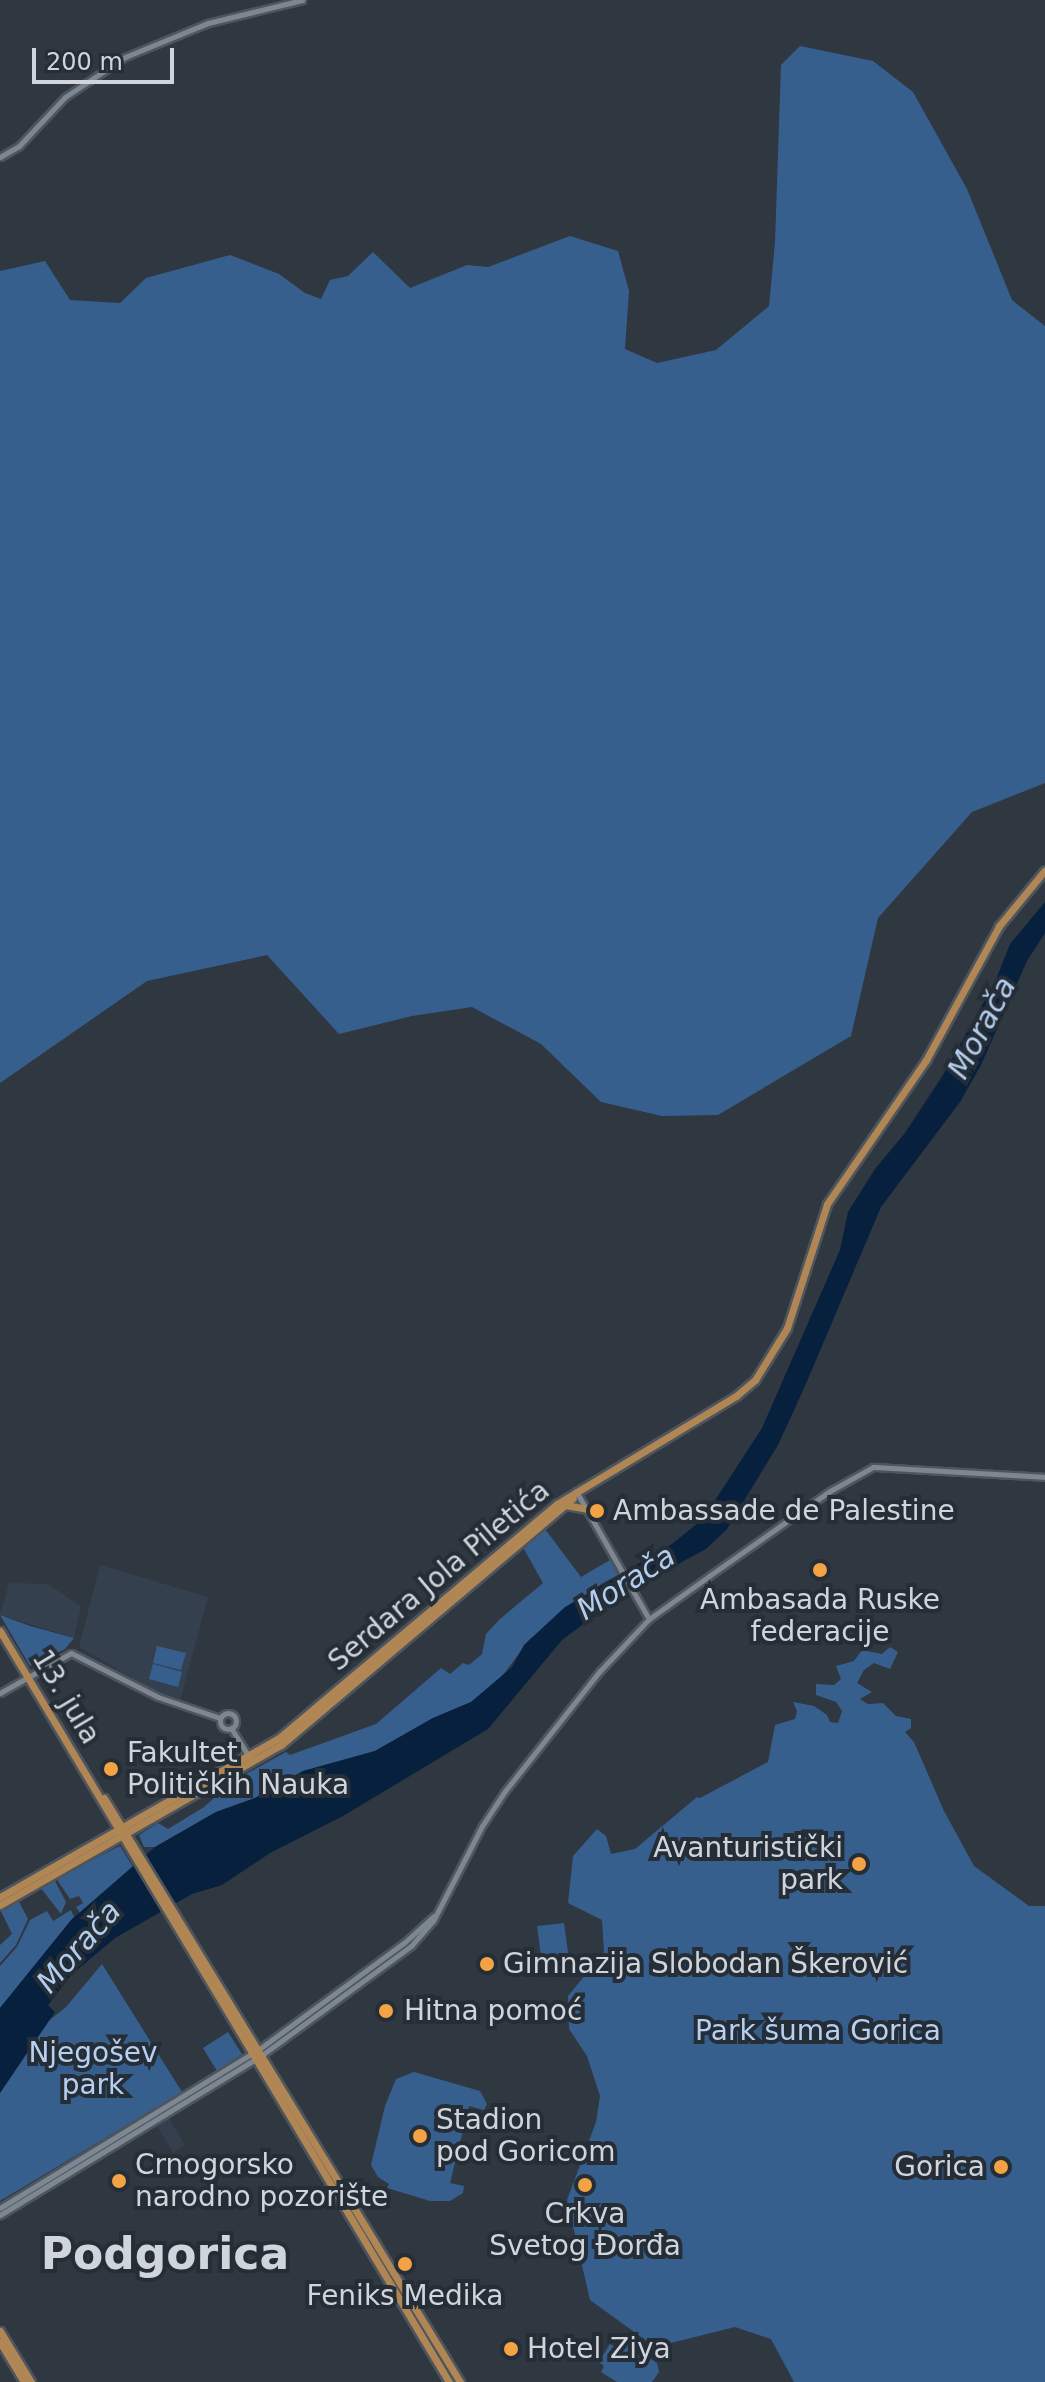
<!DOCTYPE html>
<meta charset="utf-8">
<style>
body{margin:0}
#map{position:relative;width:1045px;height:2382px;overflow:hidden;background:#2f3740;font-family:"DejaVu Sans",sans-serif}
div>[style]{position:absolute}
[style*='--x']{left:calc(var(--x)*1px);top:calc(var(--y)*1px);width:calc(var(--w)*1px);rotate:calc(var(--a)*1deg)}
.built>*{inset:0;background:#34404e}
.green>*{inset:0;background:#375f8e}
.water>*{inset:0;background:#06203d}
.roads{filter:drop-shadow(2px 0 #4e555d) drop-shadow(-2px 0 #4e555d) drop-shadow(0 2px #4e555d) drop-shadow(0 -2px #4e555d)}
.minor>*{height:5px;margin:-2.5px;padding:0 2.5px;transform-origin:2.5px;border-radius:2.5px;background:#7d8792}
.minor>.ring{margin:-2.5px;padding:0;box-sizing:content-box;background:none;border:5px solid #7d8792;border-radius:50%}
.major>*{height:7px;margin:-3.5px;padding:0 3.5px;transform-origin:3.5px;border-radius:3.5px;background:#af8654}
.dots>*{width:22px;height:22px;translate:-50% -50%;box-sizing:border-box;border:4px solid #252d36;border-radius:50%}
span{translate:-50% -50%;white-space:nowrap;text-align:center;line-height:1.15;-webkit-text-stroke:8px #252d36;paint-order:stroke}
.poi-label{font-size:28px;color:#d0d5db}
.left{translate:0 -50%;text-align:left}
.right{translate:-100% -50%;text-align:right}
.street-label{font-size:28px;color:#d0d5db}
.park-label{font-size:28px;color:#b5d0f1}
.water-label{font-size:30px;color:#b3cdee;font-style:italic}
.town-label{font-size:44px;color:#d0d5db;font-weight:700}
.scale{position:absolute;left:32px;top:48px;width:142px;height:36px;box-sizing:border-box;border:4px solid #d0d5db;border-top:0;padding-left:10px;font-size:24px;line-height:28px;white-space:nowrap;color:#d0d5db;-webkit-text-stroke:6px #252d36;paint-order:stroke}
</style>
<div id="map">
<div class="built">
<div style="clip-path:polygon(100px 1565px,208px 1597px,180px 1701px,167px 1698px,79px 1647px)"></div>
<div style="clip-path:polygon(9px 1583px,48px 1584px,81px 1606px,74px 1638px,0 1615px)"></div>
<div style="clip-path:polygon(169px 2118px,185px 2145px,173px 2153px,157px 2126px)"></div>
</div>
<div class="green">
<div style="clip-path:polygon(800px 46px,873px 61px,913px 92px,967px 189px,1012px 300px,1045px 326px,1045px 783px,972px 812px,878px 918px,851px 1036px,718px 1115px,662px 1116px,601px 1102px,541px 1044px,472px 1007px,412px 1016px,339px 1034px,267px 955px,147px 981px,0 1083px,0 271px,45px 261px,70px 300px,120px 303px,146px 278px,230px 255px,279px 274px,305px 293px,321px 299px,330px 280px,348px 276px,373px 252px,410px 288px,467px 265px,488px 267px,570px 236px,618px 251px,629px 291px,625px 349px,657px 363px,716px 350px,769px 306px,775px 242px,781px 65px)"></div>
<div style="clip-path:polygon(542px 1525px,581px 1577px,610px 1560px,618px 1575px,601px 1584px,529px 1640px,500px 1679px,471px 1702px,433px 1718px,375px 1751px,303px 1771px,255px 1798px,216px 1812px,155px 1847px,144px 1847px,139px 1835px,158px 1823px,168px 1829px,204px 1807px,233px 1781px,286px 1752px,290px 1755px,376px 1724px,441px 1668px,450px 1674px,463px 1663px,469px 1665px,482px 1654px,486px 1634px,500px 1619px,543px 1583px,520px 1542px)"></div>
<div style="clip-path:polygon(0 1615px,30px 1626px,74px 1638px,65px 1649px,30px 1666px)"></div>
<div style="clip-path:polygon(157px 1646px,186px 1653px,181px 1670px,153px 1663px)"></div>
<div style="clip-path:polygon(890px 1647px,898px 1652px,890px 1669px,874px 1663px,864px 1670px,857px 1683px,872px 1692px,860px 1699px,868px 1704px,883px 1703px,896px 1716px,911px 1719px,911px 1728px,905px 1732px,914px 1742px,944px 1811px,974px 1866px,1029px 1906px,1045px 1906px,1045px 2382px,794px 2382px,771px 2339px,735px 2327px,655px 2347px,590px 2300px,567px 2200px,596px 2122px,600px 2096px,587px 2056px,569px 2029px,568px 1996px,604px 1952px,602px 1920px,568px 1903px,573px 1856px,597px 1829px,606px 1836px,611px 1854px,635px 1849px,697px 1797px,700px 1798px,768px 1762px,775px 1725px,795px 1719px,797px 1711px,793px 1702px,814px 1706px,827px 1715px,830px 1722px,838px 1723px,842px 1711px,836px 1702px,816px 1695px,816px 1684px,834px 1685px,841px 1679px,836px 1666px,854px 1661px,862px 1650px,882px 1654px)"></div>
<div style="clip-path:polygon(153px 1664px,182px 1672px,178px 1687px,149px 1679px)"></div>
<div style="clip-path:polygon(120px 1846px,133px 1867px,80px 1913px,76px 1907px,83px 1903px,79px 1896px,70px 1899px,56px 1878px)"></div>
<div style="clip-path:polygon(54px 1879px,66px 1902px,61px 1914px,40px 1887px)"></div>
<div style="clip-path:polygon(18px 1900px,28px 1919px,16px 1945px,0 1963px,0 1945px,12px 1934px,0 1909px)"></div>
<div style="clip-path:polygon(71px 1910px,74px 1917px,0 2008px,0 1966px,17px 1947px,30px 1920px,47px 1911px,53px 1921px)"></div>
<div style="clip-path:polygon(564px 1923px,569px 1960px,542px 1964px,537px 1926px)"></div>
<div style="clip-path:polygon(102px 1964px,182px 2092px,0 2201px,0 2093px,46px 2023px,66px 2007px)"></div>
<div style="clip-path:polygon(228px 2032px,242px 2054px,217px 2071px,203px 2048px)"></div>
<div style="clip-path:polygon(414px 2072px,480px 2091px,487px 2104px,484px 2110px,469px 2106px,450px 2183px,464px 2186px,463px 2193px,450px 2201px,430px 2201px,387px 2188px,389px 2184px,378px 2177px,371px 2165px,385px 2106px,396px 2079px)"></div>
<div style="clip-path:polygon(623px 2342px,657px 2363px,659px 2372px,652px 2382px,617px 2382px,601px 2372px,604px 2366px,599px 2362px,610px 2344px,618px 2349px)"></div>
</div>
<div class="water">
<div style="clip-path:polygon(1045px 902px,1045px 933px,1027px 961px,981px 1065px,960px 1102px,881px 1207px,805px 1386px,778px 1445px,727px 1529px,706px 1549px,626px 1592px,562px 1640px,488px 1729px,343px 1816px,270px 1853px,222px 1885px,192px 1894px,115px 1938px,71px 1975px,48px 2005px,55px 2012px,0 2093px,0 2008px,71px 1920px,155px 1847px,216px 1812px,255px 1798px,303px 1771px,375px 1751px,433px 1718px,471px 1702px,512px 1667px,524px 1645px,565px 1607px,672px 1544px,703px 1519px,762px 1428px,840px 1250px,848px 1212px,875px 1169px,905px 1133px,943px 1075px,995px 982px,1010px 944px)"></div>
</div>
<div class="roads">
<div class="minor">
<div style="--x:0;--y:157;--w:22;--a:-30"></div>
<div style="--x:19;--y:146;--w:67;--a:-46.8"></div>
<div style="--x:65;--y:97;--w:72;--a:-33.7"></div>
<div style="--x:125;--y:57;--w:90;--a:-22.3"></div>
<div style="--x:208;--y:23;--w:97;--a:-13.7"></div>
<div style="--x:576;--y:1491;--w:147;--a:60.3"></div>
<div style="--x:0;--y:1693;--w:81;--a:-29.4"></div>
<div style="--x:71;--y:1653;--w:97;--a:26.8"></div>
<div style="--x:158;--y:1697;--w:65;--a:18.7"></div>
<div class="ring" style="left:220px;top:1713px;width:11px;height:11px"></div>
<div style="--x:231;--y:1728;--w:36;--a:58"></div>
<div style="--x:0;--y:2208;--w:303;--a:-31.5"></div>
<div style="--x:258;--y:2050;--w:182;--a:-36.3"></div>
<div style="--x:405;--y:1942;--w:39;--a:-42"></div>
<div style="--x:0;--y:2215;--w:307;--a:-31.4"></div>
<div style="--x:262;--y:2055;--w:185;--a:-36.2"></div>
<div style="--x:411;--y:1946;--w:33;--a:-49"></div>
<div style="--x:433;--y:1921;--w:107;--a:-62.7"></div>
<div style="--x:482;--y:1826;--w:42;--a:-56.7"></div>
<div style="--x:505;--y:1791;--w:152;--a:-51.7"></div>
<div style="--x:599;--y:1672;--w:73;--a:-46.7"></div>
<div style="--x:649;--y:1619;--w:74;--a:-35.6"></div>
<div style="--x:709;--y:1576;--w:148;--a:-35.1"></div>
<div style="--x:830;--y:1491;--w:49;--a:-29.2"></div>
<div style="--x:873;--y:1467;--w:172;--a:3.3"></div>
</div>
<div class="major">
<div style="--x:565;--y:1505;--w:22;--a:10"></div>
<div style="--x:0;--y:1631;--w:875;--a:59.13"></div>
<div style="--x:104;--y:1798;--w:684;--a:58.63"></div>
<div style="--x:0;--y:1897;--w:321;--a:-29.7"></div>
<div style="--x:279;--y:1738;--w:363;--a:-40.1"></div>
<div style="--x:557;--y:1504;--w:209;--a:-31.1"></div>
<div style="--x:736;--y:1396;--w:25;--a:-40"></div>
<div style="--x:755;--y:1380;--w:61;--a:-58.4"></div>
<div style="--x:787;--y:1328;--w:130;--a:-72.1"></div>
<div style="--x:827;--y:1204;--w:175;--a:-55.5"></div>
<div style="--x:926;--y:1060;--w:153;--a:-61.4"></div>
<div style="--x:999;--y:926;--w:72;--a:-50.6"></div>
<div style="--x:0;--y:1905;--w:323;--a:-29.7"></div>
<div style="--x:281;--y:1745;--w:382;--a:-40.2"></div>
<div style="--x:0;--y:2331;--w:60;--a:58.7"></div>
<div style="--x:0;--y:2342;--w:47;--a:59"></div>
</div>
</div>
<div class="dots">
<div style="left:597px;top:1511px;background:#f4a344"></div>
<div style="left:820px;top:1570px;background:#f4a344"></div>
<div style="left:111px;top:1769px;background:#f4a344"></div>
<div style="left:859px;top:1864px;background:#f4a344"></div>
<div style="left:487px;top:1964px;background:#f4a344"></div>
<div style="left:386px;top:2011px;background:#f4a344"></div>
<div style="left:420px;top:2136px;background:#f4a344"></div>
<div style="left:1001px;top:2167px;background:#f4a344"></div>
<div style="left:119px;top:2181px;background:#f4a344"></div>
<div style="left:585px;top:2185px;background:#f4a344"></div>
<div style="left:405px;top:2264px;background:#f4a344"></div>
<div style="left:511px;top:2349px;background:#f4a344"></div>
</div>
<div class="poi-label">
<span class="left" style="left:613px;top:1511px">Ambassade de Palestine</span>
<span style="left:820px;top:1616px">Ambasada Ruske<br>federacije</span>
<span class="left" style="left:127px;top:1769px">Fakultet<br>Političkih Nauka</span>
<span class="right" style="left:843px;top:1864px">Avanturistički<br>park</span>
<span class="left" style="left:503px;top:1964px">Gimnazija Slobodan Škerović</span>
<span class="left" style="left:404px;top:2011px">Hitna pomoć</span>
<span class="left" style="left:436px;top:2136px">Stadion<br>pod Goricom</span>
<span class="left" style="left:135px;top:2181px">Crnogorsko<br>narodno pozorište</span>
<span class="right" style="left:985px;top:2167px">Gorica</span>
<span style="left:585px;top:2230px">Crkva<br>Svetog Đorđa</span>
<span style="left:405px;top:2296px">Feniks Medika</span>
<span class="left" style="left:527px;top:2349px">Hotel Ziya</span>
</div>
<div class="street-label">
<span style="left:439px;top:1576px;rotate:-40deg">Serdara Jola Piletića</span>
<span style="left:66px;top:1697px;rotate:59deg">13. jula</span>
</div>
<div class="park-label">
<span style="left:818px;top:2031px">Park šuma Gorica</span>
<span style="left:93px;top:2069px">Njegošev<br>park</span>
</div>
<div class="water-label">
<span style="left:982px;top:1028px;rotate:-62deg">Morača</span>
<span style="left:626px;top:1583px;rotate:-33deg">Morača</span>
<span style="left:79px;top:1947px;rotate:-49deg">Morača</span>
</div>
<div class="town-label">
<span style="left:165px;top:2254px">Podgorica</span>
</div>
<div class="scale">200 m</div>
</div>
